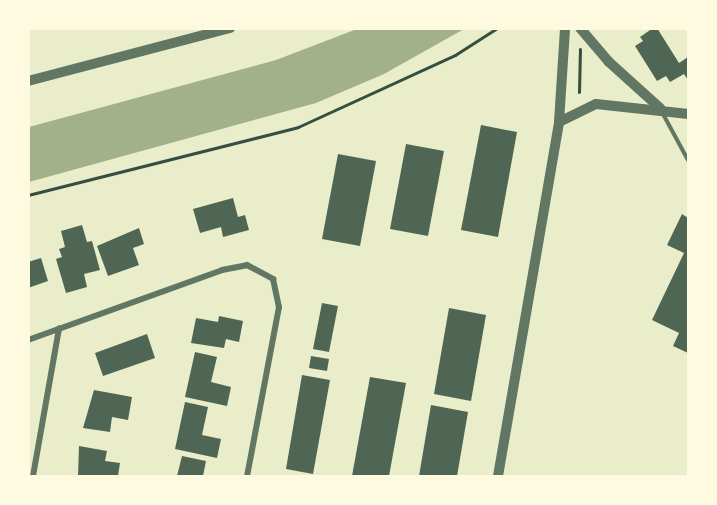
<!DOCTYPE html>
<style>
body{margin:0}
#map{position:relative;width:717px;height:505px;overflow:hidden;background:#e9edc9;font-family:Figtree,sans-serif}
div>[style]{position:absolute}
[style*='--x']{left:calc(var(--x)*1px);top:calc(var(--y)*1px);width:calc(var(--w)*1px);rotate:calc(var(--a)*1deg)}
.water>*{inset:0;background:#a3b18a}
.building>*{inset:0;background:#4f6655}
.path>*{height:3px;margin:-1.5px;padding:0 1.5px;transform-origin:1.5px;border-radius:1.5px;background:#344e41}
.service>*{height:4px;margin:-2px;padding:0 2px;transform-origin:2px;border-radius:2px;background:#617663}
.minor>*{height:6px;margin:-3px;padding:0 3px;transform-origin:3px;border-radius:3px;background:#617663}
.tertiary>*{height:10px;margin:-5px;padding:0 5px;transform-origin:5px;border-radius:5px;background:#617663}
span{translate:-50% -50%;white-space:nowrap;text-align:center;line-height:1.15;-webkit-text-stroke:5px #fefae0;paint-order:stroke}
.frame{position:absolute;inset:0;border:30px solid #fefae0;pointer-events:none}
</style>
<div id="map">
<div class="water">
<div style="clip-path:polygon(357px 29px,464px 29px,384px 74px,316px 103px,29px 182px,29px 127px,276px 60px)"></div>
</div>
<div class="building">
<div style="clip-path:polygon(653px 28px,657px 28px,679px 63px,688px 57px,688px 80px,684px 74px,670px 82px,666px 76px,657px 81px,635px 46px,643px 41px,640px 37px)"></div>
<div style="clip-path:polygon(481px 125px,517px 132px,498px 237px,461px 230px)"></div>
<div style="clip-path:polygon(406px 144px,444px 151px,428px 236px,390px 229px)"></div>
<div style="clip-path:polygon(338px 154px,376px 161px,360px 246px,322px 239px)"></div>
<div style="clip-path:polygon(233px 198px,238px 217px,245px 215px,249px 230px,223px 237px,221px 227px,200px 233px,193px 209px)"></div>
<div style="clip-path:polygon(682px 214px,688px 218px,688px 353px,673px 346px,679px 333px,652px 320px,684px 253px,667px 245px)"></div>
<div style="clip-path:polygon(82px 225px,87px 242px,92px 241px,100px 270px,84px 274px,87px 287px,66px 293px,56px 259px,62px 257px,59px 249px,65px 247px,61px 231px)"></div>
<div style="clip-path:polygon(139px 228px,144px 244px,133px 248px,139px 265px,108px 276px,97px 246px)"></div>
<div style="clip-path:polygon(41px 258px,48px 281px,28px 288px,28px 262px)"></div>
<div style="clip-path:polygon(322px 303px,338px 306px,329px 352px,313px 349px)"></div>
<div style="clip-path:polygon(449px 308px,486px 315px,471px 401px,434px 394px)"></div>
<div style="clip-path:polygon(219px 316px,243px 321px,239px 342px,226px 339px,224px 348px,191px 343px,196px 318px,218px 322px)"></div>
<div style="clip-path:polygon(147px 334px,155px 358px,103px 376px,95px 353px)"></div>
<div style="clip-path:polygon(195px 352px,217px 357px,211px 382px,231px 387px,227px 406px,185px 397px)"></div>
<div style="clip-path:polygon(311px 356px,329px 359px,327px 371px,309px 368px)"></div>
<div style="clip-path:polygon(302px 375px,330px 380px,313px 474px,286px 469px)"></div>
<div style="clip-path:polygon(370px 377px,406px 383px,389px 476px,352px 476px)"></div>
<div style="clip-path:polygon(94px 390px,132px 397px,128px 420px,112px 417px,110px 432px,83px 428px)"></div>
<div style="clip-path:polygon(185px 402px,208px 407px,202px 435px,221px 439px,217px 458px,175px 449px)"></div>
<div style="clip-path:polygon(431px 405px,468px 412px,457px 476px,419px 476px)"></div>
<div style="clip-path:polygon(79px 446px,107px 451px,105px 461px,120px 463px,118px 476px,78px 476px)"></div>
<div style="clip-path:polygon(182px 456px,206px 461px,203px 476px,177px 476px)"></div>
</div>
<div class="path">
<div style="--x:579;--y:92;--w:43;--a:-88.7"></div>
<div style="--x:28;--y:195;--w:278;--a:-14.1"></div>
<div style="--x:298;--y:127;--w:173;--a:-24.6"></div>
<div style="--x:455;--y:55;--w:50;--a:-32.7"></div>
</div>
<div class="service">
<div style="--x:663;--y:114;--w:52;--a:61.5"></div>
</div>
<div class="minor">
<div style="--x:28;--y:340;--w:206;--a:-19.8"></div>
<div style="--x:222;--y:270;--w:25;--a:-11"></div>
<div style="--x:247;--y:265;--w:30;--a:28"></div>
<div style="--x:273;--y:279;--w:29;--a:78"></div>
<div style="--x:279;--y:307;--w:172;--a:100.7"></div>
<div style="--x:33;--y:476;--w:150;--a:-80"></div>
</div>
<div class="tertiary">
<div style="--x:580;--y:28;--w:45;--a:49.5"></div>
<div style="--x:609;--y:62;--w:69;--a:42"></div>
<div style="--x:28;--y:81;--w:209;--a:-14.7"></div>
<div style="--x:559;--y:122;--w:41;--a:-25.9"></div>
<div style="--x:596;--y:104;--w:93;--a:6.2"></div>
<div style="--x:498;--y:476;--w:359;--a:-80.2"></div>
<div style="--x:559;--y:122;--w:94;--a:-86.3"></div>
</div>
<div class="frame"></div>
</div>
